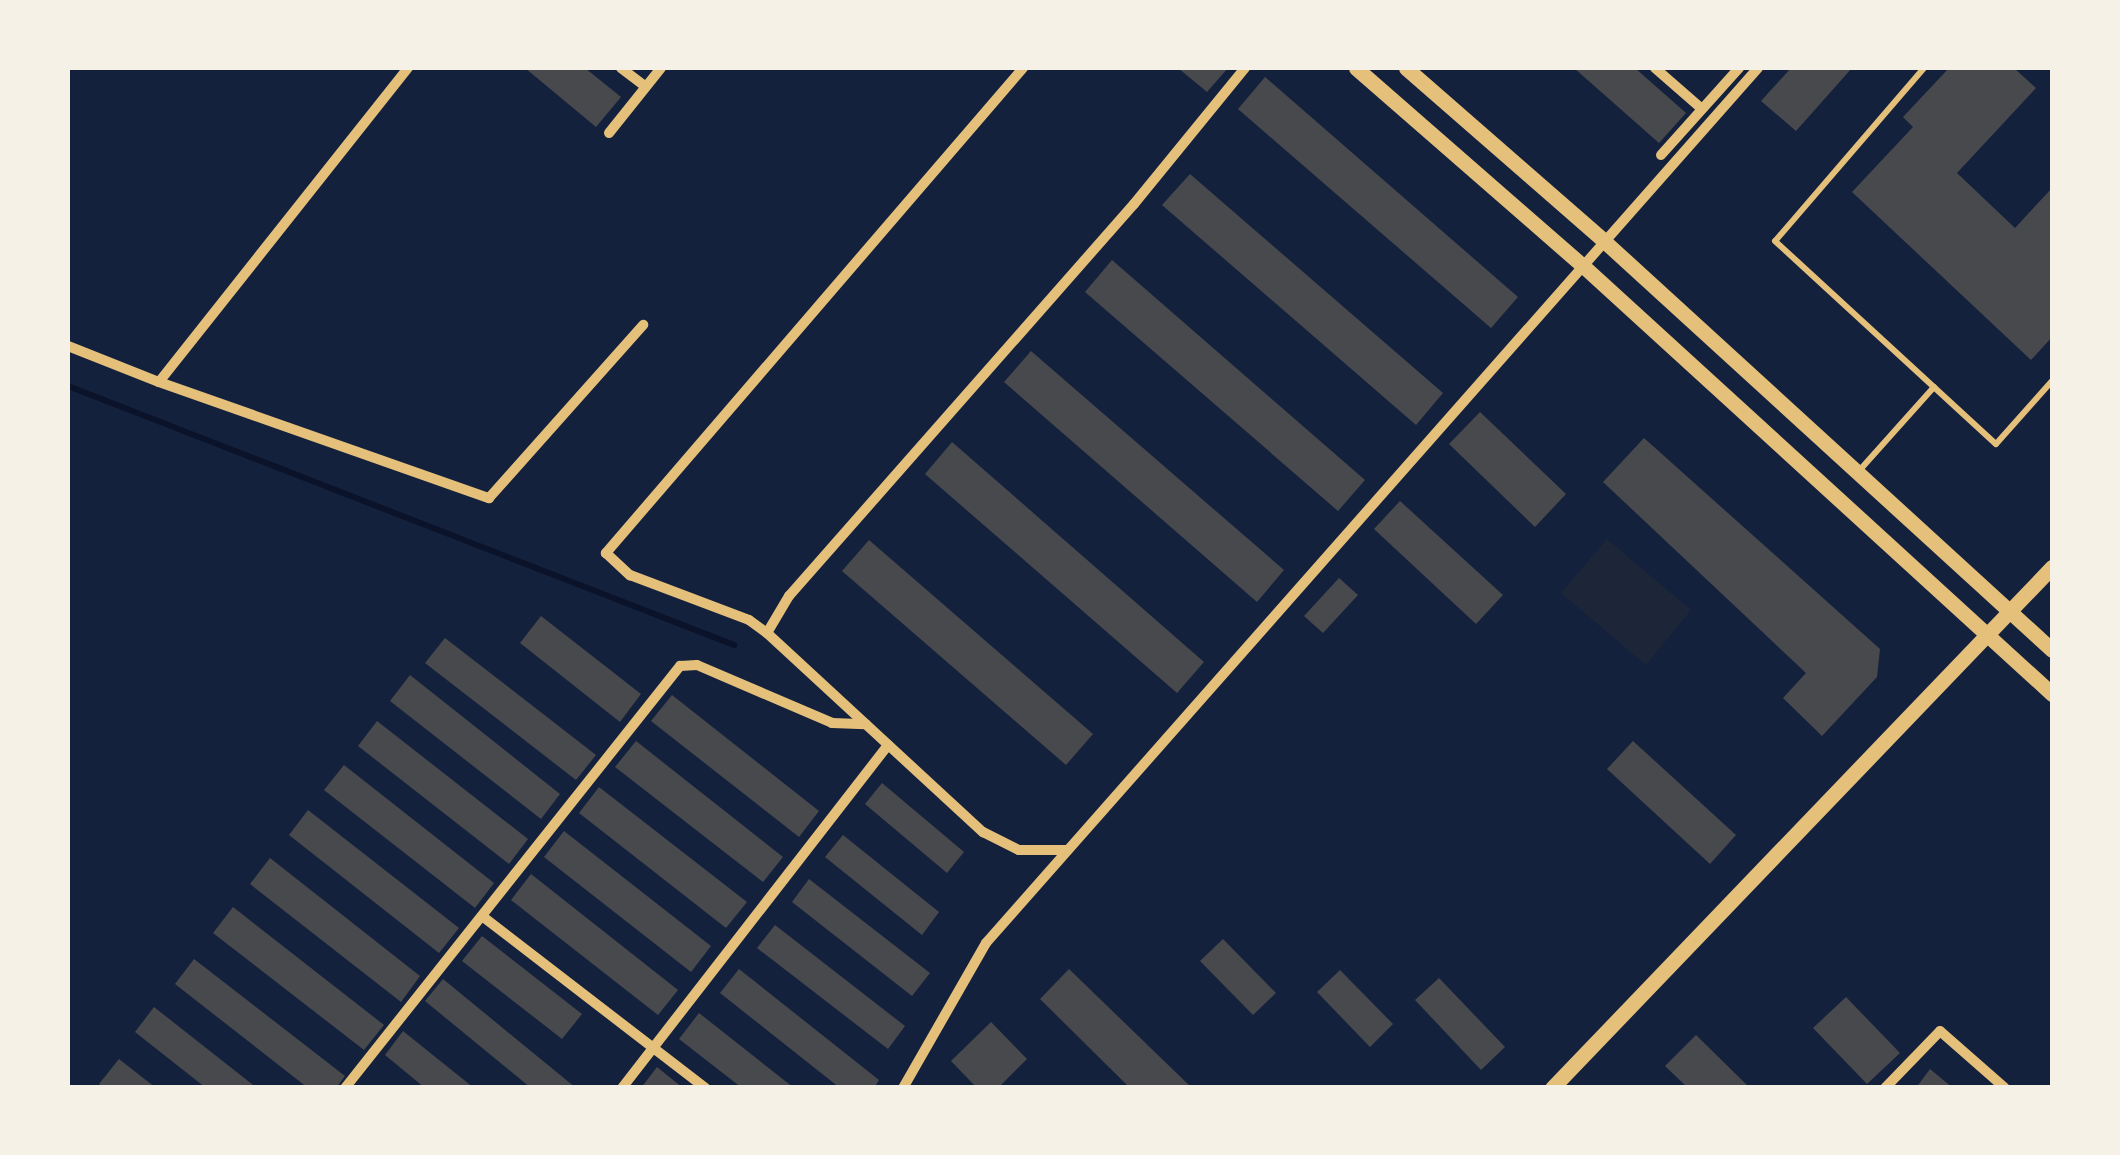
<!DOCTYPE html>
<style>
body{margin:0}
#map{position:relative;width:2120px;height:1155px;overflow:hidden;background:#14213d;font-family:Bitter,serif}
div>[style]{position:absolute}
[style*='--x']{left:calc(var(--x)*1px);top:calc(var(--y)*1px);width:calc(var(--w)*1px);rotate:calc(var(--a)*1deg)}
.green>*{inset:0;background:#1d2539}
.stream>*{height:6px;margin:-3px;padding:0 3px;transform-origin:3px;border-radius:3px;background:#0b132b}
.building>*{inset:0;background:#48494c}
.service>*{height:6px;margin:-3px;padding:0 3px;transform-origin:3px;border-radius:3px;background:#e5c07b}
.minor>*{height:10px;margin:-5px;padding:0 5px;transform-origin:5px;border-radius:5px;background:#e5c07b}
.tertiary>*{height:15px;margin:-7.5px;padding:0 7.5px;transform-origin:7.5px;border-radius:7.5px;background:#e5c07b}
span{translate:-50% -50%;white-space:nowrap;text-align:center;line-height:1.15;-webkit-text-stroke:8px #f6f1e7;paint-order:stroke}
.frame{position:absolute;inset:0;border:70px solid #f6f1e7;pointer-events:none}
</style>
<div id="map">
<div class="green">
<div style="clip-path:polygon(1607px 539px,1691px 610px,1646px 665px,1561px 593px)"></div>
</div>
<div class="stream">
<div style="--x:68;--y:386;--w:715;--a:21.25"></div>
</div>
<div class="building">
<div style="clip-path:polygon(525px 68px,585px 68px,621px 97px,596px 127px)"></div>
<div style="clip-path:polygon(1178px 68px,1228px 68px,1207px 92px)"></div>
<div style="clip-path:polygon(1574px 68px,1635px 68px,1686px 113px,1659px 143px)"></div>
<div style="clip-path:polygon(1791px 68px,1852px 68px,1796px 131px,1761px 101px)"></div>
<div style="clip-path:polygon(1949px 68px,2014px 68px,2036px 88px,1957px 173px,2015px 228px,2052px 188px,2052px 337px,2031px 360px,1852px 192px,1913px 127px,1903px 117px)"></div>
<div style="clip-path:polygon(1265px 77px,1518px 297px,1491px 328px,1238px 109px)"></div>
<div style="clip-path:polygon(1190px 174px,1443px 393px,1416px 425px,1162px 205px)"></div>
<div style="clip-path:polygon(1112px 260px,1365px 480px,1338px 511px,1085px 292px)"></div>
<div style="clip-path:polygon(1031px 351px,1284px 570px,1257px 602px,1004px 382px)"></div>
<div style="clip-path:polygon(1480px 412px,1566px 494px,1535px 527px,1449px 444px)"></div>
<div style="clip-path:polygon(1644px 438px,1880px 649px,1877px 677px,1822px 736px,1783px 698px,1806px 673px,1603px 482px)"></div>
<div style="clip-path:polygon(952px 442px,1204px 662px,1177px 693px,925px 474px)"></div>
<div style="clip-path:polygon(1400px 501px,1503px 595px,1476px 624px,1374px 529px)"></div>
<div style="clip-path:polygon(869px 540px,1093px 734px,1066px 765px,842px 571px)"></div>
<div style="clip-path:polygon(1339px 578px,1358px 595px,1323px 633px,1304px 616px)"></div>
<div style="clip-path:polygon(541px 616px,641px 694px,620px 722px,520px 643px)"></div>
<div style="clip-path:polygon(445px 638px,596px 755px,576px 780px,425px 663px)"></div>
<div style="clip-path:polygon(410px 675px,560px 794px,541px 819px,390px 701px)"></div>
<div style="clip-path:polygon(672px 695px,819px 811px,799px 837px,651px 721px)"></div>
<div style="clip-path:polygon(377px 721px,528px 839px,509px 864px,358px 746px)"></div>
<div style="clip-path:polygon(636px 741px,783px 857px,763px 882px,615px 767px)"></div>
<div style="clip-path:polygon(1633px 741px,1736px 835px,1710px 864px,1607px 769px)"></div>
<div style="clip-path:polygon(344px 765px,494px 883px,475px 908px,324px 790px)"></div>
<div style="clip-path:polygon(882px 783px,964px 852px,947px 873px,865px 804px)"></div>
<div style="clip-path:polygon(599px 787px,747px 902px,726px 928px,579px 813px)"></div>
<div style="clip-path:polygon(308px 810px,459px 928px,439px 953px,289px 835px)"></div>
<div style="clip-path:polygon(564px 831px,711px 946px,691px 972px,544px 857px)"></div>
<div style="clip-path:polygon(843px 835px,939px 912px,922px 935px,825px 857px)"></div>
<div style="clip-path:polygon(270px 858px,420px 976px,401px 1002px,250px 884px)"></div>
<div style="clip-path:polygon(531px 874px,678px 990px,658px 1015px,511px 900px)"></div>
<div style="clip-path:polygon(809px 879px,930px 973px,912px 996px,792px 902px)"></div>
<div style="clip-path:polygon(233px 907px,384px 1025px,364px 1050px,213px 933px)"></div>
<div style="clip-path:polygon(775px 925px,905px 1026px,888px 1049px,757px 948px)"></div>
<div style="clip-path:polygon(482px 936px,582px 1014px,562px 1039px,462px 961px)"></div>
<div style="clip-path:polygon(1223px 939px,1276px 993px,1253px 1015px,1200px 961px)"></div>
<div style="clip-path:polygon(194px 959px,345px 1076px,336px 1088px,308px 1088px,175px 984px)"></div>
<div style="clip-path:polygon(739px 969px,879px 1080px,874px 1088px,840px 1088px,720px 993px)"></div>
<div style="clip-path:polygon(1069px 969px,1192px 1088px,1130px 1088px,1040px 999px)"></div>
<div style="clip-path:polygon(1340px 970px,1393px 1024px,1370px 1047px,1317px 992px)"></div>
<div style="clip-path:polygon(1439px 978px,1505px 1047px,1481px 1070px,1415px 1000px)"></div>
<div style="clip-path:polygon(443px 979px,576px 1088px,531px 1088px,425px 1001px)"></div>
<div style="clip-path:polygon(1846px 997px,1900px 1053px,1867px 1084px,1813px 1028px)"></div>
<div style="clip-path:polygon(154px 1007px,257px 1088px,206px 1088px,135px 1032px)"></div>
<div style="clip-path:polygon(699px 1013px,794px 1088px,742px 1088px,679px 1039px)"></div>
<div style="clip-path:polygon(991px 1022px,1027px 1059px,998px 1088px,977px 1088px,951px 1061px)"></div>
<div style="clip-path:polygon(403px 1031px,474px 1088px,425px 1088px,385px 1055px)"></div>
<div style="clip-path:polygon(1696px 1035px,1750px 1088px,1688px 1088px,1665px 1066px)"></div>
<div style="clip-path:polygon(119px 1059px,156px 1088px,104px 1088px,99px 1084px)"></div>
<div style="clip-path:polygon(657px 1067px,683px 1088px,641px 1088px)"></div>
<div style="clip-path:polygon(1930px 1069px,1953px 1088px,1916px 1088px)"></div>
</div>
<div class="service">
<div style="--x:1924;--y:68;--w:228;--a:130.7"></div>
<div style="--x:1775;--y:241;--w:300;--a:42.6"></div>
<div style="--x:1996;--y:444;--w:84;--a:-48.4"></div>
<div style="--x:1858;--y:472;--w:114;--a:-48.2"></div>
</div>
<div class="minor">
<div style="--x:621;--y:68;--w:31;--a:37"></div>
<div style="--x:1023;--y:68;--w:640;--a:130.69"></div>
<div style="--x:606;--y:553;--w:33;--a:43"></div>
<div style="--x:630;--y:575;--w:127;--a:20.7"></div>
<div style="--x:749;--y:620;--w:22;--a:36"></div>
<div style="--x:767;--y:633;--w:43;--a:-59.3"></div>
<div style="--x:789;--y:596;--w:522;--a:-48.65"></div>
<div style="--x:1134;--y:204;--w:176;--a:-50.8"></div>
<div style="--x:1655;--y:68;--w:62;--a:41.1"></div>
<div style="--x:609;--y:133;--w:83;--a:-51.3"></div>
<div style="--x:1661;--y:155;--w:117;--a:-48.1"></div>
<div style="--x:68;--y:346;--w:98;--a:21.6"></div>
<div style="--x:159;--y:382;--w:401;--a:-51.6"></div>
<div style="--x:159;--y:382;--w:350;--a:19.4"></div>
<div style="--x:489;--y:498;--w:232;--a:-48.3"></div>
<div style="--x:767;--y:633;--w:294;--a:42.7"></div>
<div style="--x:983;--y:832;--w:40;--a:26.6"></div>
<div style="--x:1019;--y:850;--w:48;--a:0"></div>
<div style="--x:482;--y:916;--w:282;--a:37.6"></div>
<div style="--x:345;--y:1088;--w:539;--a:-51.56"></div>
<div style="--x:680;--y:666;--w:17;--a:-3"></div>
<div style="--x:697;--y:665;--w:147;--a:23.2"></div>
<div style="--x:832;--y:723;--w:34;--a:2"></div>
<div style="--x:622;--y:1088;--w:434;--a:-52.2"></div>
<div style="--x:903;--y:1088;--w:167;--a:-60.2"></div>
<div style="--x:986;--y:943;--w:1167;--a:-48.58"></div>
<div style="--x:1885;--y:1088;--w:79;--a:-46"></div>
<div style="--x:1940;--y:1031;--w:86;--a:41.2"></div>
</div>
<div class="tertiary">
<div style="--x:1356;--y:68;--w:298;--a:41.1"></div>
<div style="--x:1581;--y:264;--w:638;--a:42.39"></div>
<div style="--x:1406;--y:68;--w:262;--a:41.1"></div>
<div style="--x:1603;--y:240;--w:608;--a:42.4"></div>
<div style="--x:1552;--y:1088;--w:722;--a:-46.18"></div>
</div>
<div class="frame"></div>
</div>
